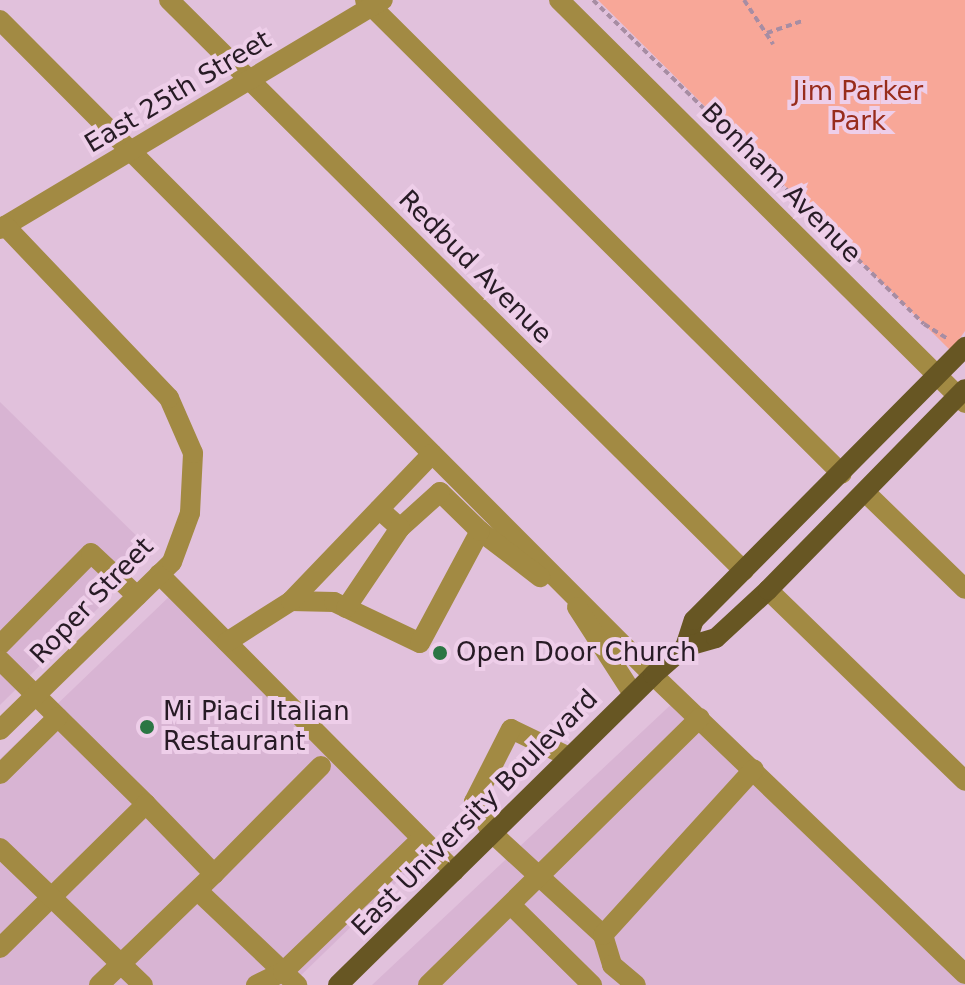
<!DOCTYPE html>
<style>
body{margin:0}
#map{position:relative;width:965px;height:985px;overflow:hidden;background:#e1c1dc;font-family:"DejaVu Sans",sans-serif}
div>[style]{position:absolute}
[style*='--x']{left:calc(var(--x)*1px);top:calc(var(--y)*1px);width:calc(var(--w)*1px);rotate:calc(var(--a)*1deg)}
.built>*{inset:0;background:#d8b4d3}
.green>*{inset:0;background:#f8a798}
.path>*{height:4px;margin-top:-2px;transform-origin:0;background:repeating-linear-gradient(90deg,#a78da3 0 6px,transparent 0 10px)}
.minor>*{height:20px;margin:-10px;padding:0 10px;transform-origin:10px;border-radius:10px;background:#a28a43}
.major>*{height:20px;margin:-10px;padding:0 10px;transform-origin:10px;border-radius:10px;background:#675623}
.dots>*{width:22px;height:22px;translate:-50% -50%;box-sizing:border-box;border:4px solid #eecee9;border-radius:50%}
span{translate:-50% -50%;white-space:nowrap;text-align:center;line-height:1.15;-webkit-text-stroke:8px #eecee9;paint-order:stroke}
.street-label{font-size:26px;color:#271b25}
.park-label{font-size:26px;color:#982c1c}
.poi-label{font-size:26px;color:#271b25}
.left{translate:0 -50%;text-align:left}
</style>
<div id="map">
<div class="built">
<div style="clip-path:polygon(0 402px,154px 553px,0 705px)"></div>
<div style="clip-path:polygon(173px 593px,426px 854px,291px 985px,0 985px,0 759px)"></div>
<div style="clip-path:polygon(678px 698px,965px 974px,965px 985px,372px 985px)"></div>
</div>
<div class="green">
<div style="clip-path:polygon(598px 0,965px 0,965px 331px,951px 351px)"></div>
</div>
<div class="path">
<div style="--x:593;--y:0;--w:463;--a:44.4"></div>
<div style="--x:924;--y:324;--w:28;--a:32"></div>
<div style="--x:744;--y:0;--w:53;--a:56.6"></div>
<div style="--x:767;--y:33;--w:39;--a:-19"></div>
</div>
<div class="minor">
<div style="--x:169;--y:0;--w:810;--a:44.8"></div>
<div style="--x:365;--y:0;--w:672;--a:44.82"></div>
<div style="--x:559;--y:0;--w:572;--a:44.79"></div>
<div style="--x:0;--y:20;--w:925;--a:45.09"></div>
<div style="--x:653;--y:675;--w:432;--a:43.8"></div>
<div style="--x:0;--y:229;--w:446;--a:-30.9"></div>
<div style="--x:865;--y:492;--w:139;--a:44.1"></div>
<div style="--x:480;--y:531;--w:76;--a:37.5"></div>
<div style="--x:159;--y:574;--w:419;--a:45.2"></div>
<div style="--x:768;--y:590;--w:274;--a:44.1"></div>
<div style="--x:291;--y:601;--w:43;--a:1.3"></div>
<div style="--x:334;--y:602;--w:95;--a:25.5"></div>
<div style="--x:420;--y:643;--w:127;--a:-61.8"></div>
<div style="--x:480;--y:531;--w:56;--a:-135.7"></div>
<div style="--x:440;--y:492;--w:54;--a:138"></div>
<div style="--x:400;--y:528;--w:28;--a:-138"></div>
<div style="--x:577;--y:607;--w:103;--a:57.2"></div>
<div style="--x:346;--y:608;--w:97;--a:-56"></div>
<div style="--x:227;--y:642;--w:76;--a:-32.6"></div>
<div style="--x:291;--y:601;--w:204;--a:-46.2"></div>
<div style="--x:0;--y:645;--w:129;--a:-45.3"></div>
<div style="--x:91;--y:553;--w:63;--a:43.1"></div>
<div style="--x:0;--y:660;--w:205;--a:44.6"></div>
<div style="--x:146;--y:804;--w:205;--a:135.4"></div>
<div style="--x:0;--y:730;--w:240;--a:-44.3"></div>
<div style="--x:172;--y:562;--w:52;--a:-69.8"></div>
<div style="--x:190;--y:513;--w:60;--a:-87.1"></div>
<div style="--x:193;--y:453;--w:60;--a:-113.6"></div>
<div style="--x:169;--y:398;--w:238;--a:-133.6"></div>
<div style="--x:569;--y:757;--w:64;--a:-154.2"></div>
<div style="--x:511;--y:729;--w:82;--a:116.9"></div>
<div style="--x:474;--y:802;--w:36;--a:60"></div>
<div style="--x:492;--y:833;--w:151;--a:42.6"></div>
<div style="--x:603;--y:935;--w:31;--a:73"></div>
<div style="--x:612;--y:965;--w:31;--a:40"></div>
<div style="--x:0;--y:774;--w:81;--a:-44.5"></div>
<div style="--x:0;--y:848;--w:198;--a:43.8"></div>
<div style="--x:214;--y:874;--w:152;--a:-45.3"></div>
<div style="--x:198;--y:891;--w:137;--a:43.5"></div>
<div style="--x:511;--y:905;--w:114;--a:44.6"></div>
<div style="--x:603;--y:935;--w:224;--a:-47.7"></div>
<div style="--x:99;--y:985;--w:160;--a:-44"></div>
<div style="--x:214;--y:874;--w:98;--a:-134.2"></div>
<div style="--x:256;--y:985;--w:30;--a:-26"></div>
<div style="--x:283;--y:972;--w:192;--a:-43.9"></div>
<div style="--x:428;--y:985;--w:381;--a:-44.5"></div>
</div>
<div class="major">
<div style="--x:685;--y:647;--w:28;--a:-72"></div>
<div style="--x:694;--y:620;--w:385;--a:-45.2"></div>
<div style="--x:338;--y:985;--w:442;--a:-44.5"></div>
<div style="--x:653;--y:675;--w:43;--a:-41.2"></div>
<div style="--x:685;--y:647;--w:32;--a:-16"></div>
<div style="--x:716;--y:638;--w:71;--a:-42.7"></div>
<div style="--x:768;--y:590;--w:281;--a:-45.6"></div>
</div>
<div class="dots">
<div style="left:440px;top:653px;background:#2b7644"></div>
<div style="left:147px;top:727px;background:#2b7644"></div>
</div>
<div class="street-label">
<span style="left:178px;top:92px;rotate:-31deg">East 25th Street</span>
<span style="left:781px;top:183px;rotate:45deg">Bonham Avenue</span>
<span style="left:475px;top:267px;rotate:45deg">Redbud Avenue</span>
<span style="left:92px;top:601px;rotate:-46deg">Roper Street</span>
<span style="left:475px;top:813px;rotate:-45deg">East University Boulevard</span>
</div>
<div class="park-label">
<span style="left:858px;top:107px">Jim Parker<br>Park</span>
</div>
<div class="poi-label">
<span class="left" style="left:456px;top:653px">Open Door Church</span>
<span class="left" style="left:163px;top:727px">Mi Piaci Italian<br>Restaurant</span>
</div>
</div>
